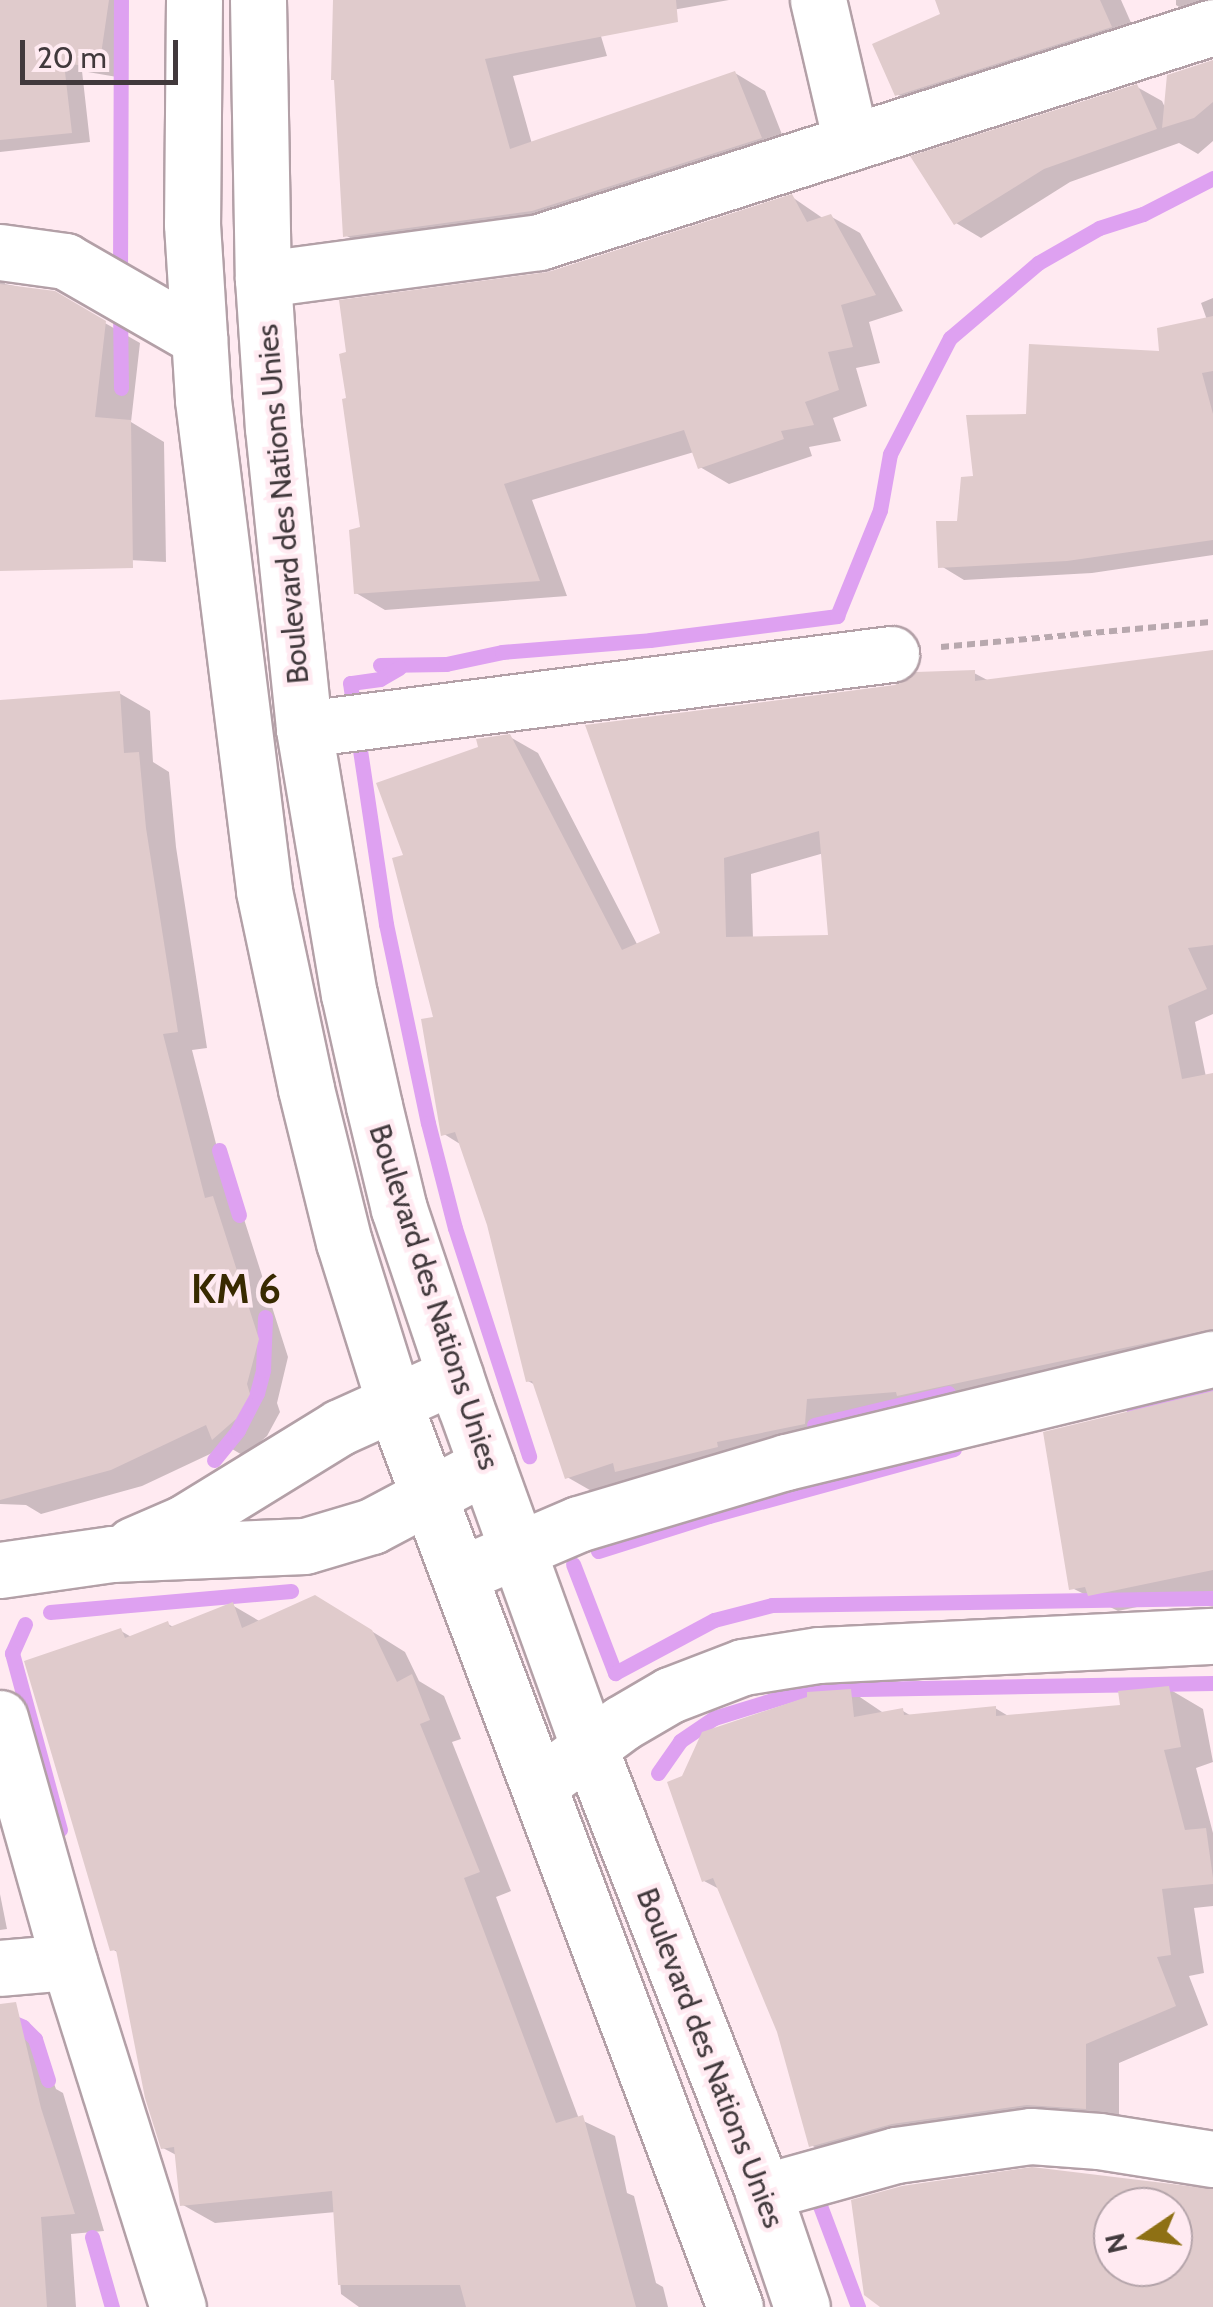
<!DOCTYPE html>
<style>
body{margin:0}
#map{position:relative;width:1213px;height:2307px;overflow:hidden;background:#ffeaf1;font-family:Cabin,sans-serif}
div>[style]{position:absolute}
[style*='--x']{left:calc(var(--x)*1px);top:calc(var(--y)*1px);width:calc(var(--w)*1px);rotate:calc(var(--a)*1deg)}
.shadow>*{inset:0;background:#0003}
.stream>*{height:15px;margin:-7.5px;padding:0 7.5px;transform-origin:7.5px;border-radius:7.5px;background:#dea1f1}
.building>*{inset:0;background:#e0cbcc}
.path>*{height:6px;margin-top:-3px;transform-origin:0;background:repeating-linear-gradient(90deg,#b8a8ae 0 8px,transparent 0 13px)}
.roads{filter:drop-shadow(2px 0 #b3a0a7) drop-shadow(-2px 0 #b3a0a7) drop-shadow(0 2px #b3a0a7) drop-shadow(0 -2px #b3a0a7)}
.minor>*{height:55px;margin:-27.5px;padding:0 27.5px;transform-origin:27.5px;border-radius:27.5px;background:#fff}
.major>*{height:55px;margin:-27.5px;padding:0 27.5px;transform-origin:27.5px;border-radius:27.5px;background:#fff}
span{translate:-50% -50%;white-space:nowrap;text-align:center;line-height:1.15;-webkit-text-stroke:9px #ffeaf1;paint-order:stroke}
.street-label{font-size:30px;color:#41393c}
.district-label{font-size:40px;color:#382a00;font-weight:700}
.north{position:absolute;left:1093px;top:2187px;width:100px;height:100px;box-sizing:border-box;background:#ffeaf1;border:2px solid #b3a3a9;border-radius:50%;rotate:257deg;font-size:28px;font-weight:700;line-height:40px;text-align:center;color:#41393c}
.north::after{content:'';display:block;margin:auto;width:35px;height:45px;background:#8e7014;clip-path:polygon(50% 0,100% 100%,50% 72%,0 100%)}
.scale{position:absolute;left:20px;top:40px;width:158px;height:45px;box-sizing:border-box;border:5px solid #41393c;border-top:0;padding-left:12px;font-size:30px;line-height:35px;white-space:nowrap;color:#41393c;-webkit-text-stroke:8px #ffeaf1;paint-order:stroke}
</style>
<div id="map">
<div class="shadow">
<div style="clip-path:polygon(0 0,122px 0,122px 9px,127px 11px,117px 77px,82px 71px,90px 142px,0 152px)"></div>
<div style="clip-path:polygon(333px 0,590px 0,607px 56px,513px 76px,532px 144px,735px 73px,765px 91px,790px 155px,375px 252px,345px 235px)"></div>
<div style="clip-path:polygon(639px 0,729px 0,661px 12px)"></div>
<div style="clip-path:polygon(976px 0,1121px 0,1140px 43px,927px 111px,897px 94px)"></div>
<div style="clip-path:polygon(1176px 0,1213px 0,1213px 10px,1194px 16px,1176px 5px)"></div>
<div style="clip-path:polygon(1213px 62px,1213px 141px,1198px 154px,1179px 143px,1070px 182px,981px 238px,956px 223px,1137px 87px,1162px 101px,1172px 123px)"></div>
<div style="clip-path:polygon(792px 197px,824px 219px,830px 216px,860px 233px,903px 311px,869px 322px,880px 363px,856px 368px,867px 406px,833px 418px,841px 441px,809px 447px,812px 456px,729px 484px,700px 467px,694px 452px,532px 500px,567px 596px,385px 610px,356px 593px,363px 529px,549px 274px)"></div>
<div style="clip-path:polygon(0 242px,5px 284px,54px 294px,140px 343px,131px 422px,164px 442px,166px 562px,0 553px)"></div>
<div style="clip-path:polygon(1213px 298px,1213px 555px,1092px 573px,964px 580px,941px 566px,976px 478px,1028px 416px,1162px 353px,1207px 320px,1201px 303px)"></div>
<div style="clip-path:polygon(evenodd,1213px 652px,1213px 1014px,1195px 1022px,1206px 1077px,1213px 1075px,1213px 1351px,920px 1407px,834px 1414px,833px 1439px,595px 1493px,567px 1477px,537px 1386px,528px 1381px,489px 1224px,460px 1144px,444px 1134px,437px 1019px,406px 856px,510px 737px,538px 753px,638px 946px,663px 935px,589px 727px,896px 687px,974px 673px,991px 682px,1213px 652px,824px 853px,831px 937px,753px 939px,751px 874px,824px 853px)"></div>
<div style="clip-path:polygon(119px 693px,150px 711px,153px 762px,169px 772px,176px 847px,207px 1048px,192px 1050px,233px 1210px,243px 1216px,288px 1357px,277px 1403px,280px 1412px,267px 1436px,244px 1456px,227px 1446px,142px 1486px,41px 1514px,26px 1505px,0 1504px,0 702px)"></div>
<div style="clip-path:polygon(1213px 1394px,1213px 1591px,1118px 1611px,1072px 1588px)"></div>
<div style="clip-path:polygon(232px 1605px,261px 1622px,349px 1617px,405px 1652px,419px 1681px,444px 1696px,461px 1739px,452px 1742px,511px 1891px,496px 1897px,579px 2119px,615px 2136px,627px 2193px,634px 2196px,656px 2283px,663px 2287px,668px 2307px,359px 2307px,341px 2294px,336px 2212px,215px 2223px,183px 2205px,178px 2156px,163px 2148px,119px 1953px,112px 1949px,121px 1631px,133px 1638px,168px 1624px,175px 1628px)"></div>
<div style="clip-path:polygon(1169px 1689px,1203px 1709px,1213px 1762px,1196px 1768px,1213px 1833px,1213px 1906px,1194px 1908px,1204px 1973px,1189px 1976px,1208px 2025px,1119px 2063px,1119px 2127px,845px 2164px,811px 2145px,779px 2031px,721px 1890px,704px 1881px,851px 1691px,885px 1714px,903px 1711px,913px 1717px,995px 1708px,1010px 1717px,1122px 1707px)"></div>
<div style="clip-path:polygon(0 1894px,7px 1929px,0 1930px)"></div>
<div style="clip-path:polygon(8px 2026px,39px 2044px,56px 2089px,63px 2093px,104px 2231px,71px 2234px,76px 2307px,0 2307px,0 2027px)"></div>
</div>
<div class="stream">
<div style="--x:120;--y:279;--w:279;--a:-89.8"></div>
<div style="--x:120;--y:307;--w:81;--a:89.3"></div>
<div style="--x:380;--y:665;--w:66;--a:-0.9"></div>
<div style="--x:446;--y:664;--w:57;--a:-12.1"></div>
<div style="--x:502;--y:652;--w:148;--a:-4.6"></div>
<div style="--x:650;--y:640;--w:189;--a:-7.3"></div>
<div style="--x:837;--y:616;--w:114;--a:-67.9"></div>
<div style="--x:880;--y:510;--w:57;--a:-79.9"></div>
<div style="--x:890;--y:454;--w:131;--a:-62.7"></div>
<div style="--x:950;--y:338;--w:116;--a:-40.4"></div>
<div style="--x:1038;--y:263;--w:70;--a:-29.8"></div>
<div style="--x:1099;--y:228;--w:46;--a:-17.7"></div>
<div style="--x:1143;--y:214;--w:79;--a:-27.2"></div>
<div style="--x:399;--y:668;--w:22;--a:150"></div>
<div style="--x:380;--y:679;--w:30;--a:172"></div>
<div style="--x:350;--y:683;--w:244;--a:81.5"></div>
<div style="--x:386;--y:924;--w:203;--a:78.1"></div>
<div style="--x:428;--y:1123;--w:108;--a:75.6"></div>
<div style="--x:455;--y:1228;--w:240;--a:72"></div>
<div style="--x:219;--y:1150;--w:68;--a:72.9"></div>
<div style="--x:1132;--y:1406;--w:83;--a:-11.2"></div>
<div style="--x:814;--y:1425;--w:138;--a:-13.4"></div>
<div style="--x:214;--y:1460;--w:38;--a:-51"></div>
<div style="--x:238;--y:1430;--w:42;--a:-62.8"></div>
<div style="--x:257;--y:1393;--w:24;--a:-75"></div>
<div style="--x:263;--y:1370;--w:53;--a:-87.8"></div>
<div style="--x:598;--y:1551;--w:116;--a:-17.5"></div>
<div style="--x:709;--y:1516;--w:254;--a:-15.3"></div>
<div style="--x:573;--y:1564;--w:117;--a:68.9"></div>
<div style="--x:615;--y:1673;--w:112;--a:-28.2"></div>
<div style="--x:714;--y:1620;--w:60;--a:-14.5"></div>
<div style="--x:772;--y:1605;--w:441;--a:-0.9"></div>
<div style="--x:50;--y:1612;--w:242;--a:-5"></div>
<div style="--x:25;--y:1624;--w:32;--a:114"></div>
<div style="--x:12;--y:1653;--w:183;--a:74.8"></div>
<div style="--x:658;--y:1773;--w:39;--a:-55"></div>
<div style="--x:680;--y:1741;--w:41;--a:-34.1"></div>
<div style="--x:714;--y:1718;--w:95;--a:-17.1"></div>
<div style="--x:805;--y:1690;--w:408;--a:-1"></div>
<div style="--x:0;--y:2017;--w:25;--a:23"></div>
<div style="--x:23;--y:2027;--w:17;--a:45"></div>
<div style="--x:35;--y:2039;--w:43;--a:72.4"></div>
<div style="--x:819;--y:2203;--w:111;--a:69.4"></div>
<div style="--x:92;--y:2237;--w:73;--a:74.1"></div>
</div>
<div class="building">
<div style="clip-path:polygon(0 0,109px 0,99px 68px,64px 63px,72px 133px,0 140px)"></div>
<div style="clip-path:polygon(333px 0,676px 0,678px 22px,485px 59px,510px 149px,735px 71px,762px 138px,532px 211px,343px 237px,334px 80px,331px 80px)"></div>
<div style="clip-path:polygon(935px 0,1100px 0,1112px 27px,895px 96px,872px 44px,940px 14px)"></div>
<div style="clip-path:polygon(1213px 60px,1213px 102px,1194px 118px,1162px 128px,1167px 75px)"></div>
<div style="clip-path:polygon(1137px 84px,1157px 129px,1044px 169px,954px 225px,910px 156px)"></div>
<div style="clip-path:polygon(792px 194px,807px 222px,831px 214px,876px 295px,841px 305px,853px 347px,828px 352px,839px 390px,805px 402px,814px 425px,781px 431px,784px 439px,698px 469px,684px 430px,504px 484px,540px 581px,354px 594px,349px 530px,360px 527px,342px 399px,346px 398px,339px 354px,346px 352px,339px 300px,548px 272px)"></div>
<div style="clip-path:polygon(0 284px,55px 291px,106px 321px,95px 417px,131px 420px,133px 568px,0 571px)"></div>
<div style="clip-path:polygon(1213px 316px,1213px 371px,1202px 373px,1213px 414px,1213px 540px,1067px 561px,938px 568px,936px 521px,957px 521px,961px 477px,973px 476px,966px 415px,1026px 414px,1029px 344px,1159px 351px,1157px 328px)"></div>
<div style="clip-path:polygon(evenodd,1213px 650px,1213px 945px,1188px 948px,1207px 989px,1168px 1006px,1182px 1079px,1213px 1073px,1213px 1329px,897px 1396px,896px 1392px,807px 1399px,805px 1424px,717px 1442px,718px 1447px,615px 1472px,613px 1463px,565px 1479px,532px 1381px,526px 1382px,487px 1225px,455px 1132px,441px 1136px,421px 1019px,433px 1017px,392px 858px,403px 855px,376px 783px,478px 747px,476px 739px,510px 734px,622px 950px,660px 933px,585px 725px,895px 685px,916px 672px,975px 670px,975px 681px,1213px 650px,819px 831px,828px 935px,726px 937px,724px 858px,819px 831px)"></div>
<div style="clip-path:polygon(120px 691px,124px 753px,139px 752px,146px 828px,178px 1032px,163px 1034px,205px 1198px,213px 1196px,259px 1339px,247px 1384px,250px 1394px,236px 1419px,212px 1440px,206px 1425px,111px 1470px,0 1500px,0 700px)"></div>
<div style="clip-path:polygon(1213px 1391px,1213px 1570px,1088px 1596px,1085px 1587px,1069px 1590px,1043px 1432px)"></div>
<div style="clip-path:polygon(315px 1595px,372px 1630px,397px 1682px,412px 1674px,430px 1720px,420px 1724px,480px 1872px,464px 1878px,556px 2123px,583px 2115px,636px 2307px,466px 2307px,460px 2285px,338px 2285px,332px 2191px,180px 2206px,174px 2147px,161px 2149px,145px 2098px,116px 1950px,110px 1951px,24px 1661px,121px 1628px,125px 1638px,168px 1621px,170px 1627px,233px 1602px,242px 1628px)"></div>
<div style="clip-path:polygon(1169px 1686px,1181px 1747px,1164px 1750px,1185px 1830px,1206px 1828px,1213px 1878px,1213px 1884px,1162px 1889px,1171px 1955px,1157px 1957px,1176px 2006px,1086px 2044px,1086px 2109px,1027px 2105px,892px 2124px,809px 2147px,777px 2032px,713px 1878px,702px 1882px,667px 1782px,682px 1776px,702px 1732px,807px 1697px,807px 1692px,851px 1689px,854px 1717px,903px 1708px,904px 1715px,996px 1706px,996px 1716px,1120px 1705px,1118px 1691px)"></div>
<div style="clip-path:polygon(16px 2002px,41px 2108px,75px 2214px,41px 2217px,47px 2307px,0 2307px,0 2004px)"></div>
<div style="clip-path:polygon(evenodd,1032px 2167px,1213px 2189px,1213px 2307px,880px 2307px,864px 2295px,851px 2200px,902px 2186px,1032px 2167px,1113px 2207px,1173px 2207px,1173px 2267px,1113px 2267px,1113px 2207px)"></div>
</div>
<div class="path">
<div style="--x:941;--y:647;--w:273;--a:-5.3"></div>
</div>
<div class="roads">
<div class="minor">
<div style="--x:818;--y:0;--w:146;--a:76.9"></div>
<div style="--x:0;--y:252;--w:66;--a:7.9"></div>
<div style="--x:65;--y:261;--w:155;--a:29.9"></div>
<div style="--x:263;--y:279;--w:278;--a:-7.6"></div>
<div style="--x:539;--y:242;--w:707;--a:-17.69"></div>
<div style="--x:304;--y:729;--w:592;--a:-7.28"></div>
<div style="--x:133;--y:1545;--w:56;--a:-23.3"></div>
<div style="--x:184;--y:1523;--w:183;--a:-31.6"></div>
<div style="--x:340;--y:1427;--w:126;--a:-24.3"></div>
<div style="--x:0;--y:1570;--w:113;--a:-8.1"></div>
<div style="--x:112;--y:1554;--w:193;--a:-2.4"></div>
<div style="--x:305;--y:1546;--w:70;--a:-16.6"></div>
<div style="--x:372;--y:1526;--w:130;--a:-27.9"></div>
<div style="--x:459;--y:1575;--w:129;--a:-23.2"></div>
<div style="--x:578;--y:1524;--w:217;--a:-16.6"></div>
<div style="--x:786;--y:1462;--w:439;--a:-13.6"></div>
<div style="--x:0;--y:1718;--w:254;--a:74.2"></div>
<div style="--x:69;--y:1962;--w:362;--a:72.5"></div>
<div style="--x:540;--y:1784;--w:102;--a:-36.6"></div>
<div style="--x:622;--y:1723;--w:56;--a:-30.3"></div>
<div style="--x:670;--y:1695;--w:78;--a:-21"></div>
<div style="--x:743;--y:1667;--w:77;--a:-9"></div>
<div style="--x:819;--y:1655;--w:394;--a:-2.8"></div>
<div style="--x:0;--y:1968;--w:69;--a:-5"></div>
<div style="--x:763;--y:2192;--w:138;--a:-15.5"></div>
<div style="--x:896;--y:2155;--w:136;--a:-8"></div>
<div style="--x:1031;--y:2136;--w:68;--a:4.2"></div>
<div style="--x:1099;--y:2141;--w:115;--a:9"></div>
</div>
<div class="major">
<div style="--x:194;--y:0;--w:224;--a:90.5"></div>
<div style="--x:192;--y:224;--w:176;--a:86.4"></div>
<div style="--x:203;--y:400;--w:495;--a:82.9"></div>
<div style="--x:264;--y:891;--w:202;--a:78"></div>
<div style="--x:306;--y:1089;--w:158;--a:76.1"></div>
<div style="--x:344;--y:1242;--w:183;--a:72.6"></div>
<div style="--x:399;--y:1417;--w:951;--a:69.32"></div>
<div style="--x:258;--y:0;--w:279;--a:89"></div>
<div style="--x:263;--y:279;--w:149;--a:86.2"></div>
<div style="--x:273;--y:428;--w:303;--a:84.1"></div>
<div style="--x:304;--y:729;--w:269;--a:80.4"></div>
<div style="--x:349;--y:994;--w:115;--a:77.4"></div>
<div style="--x:374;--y:1106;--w:106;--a:76.4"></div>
<div style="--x:399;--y:1209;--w:207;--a:71.4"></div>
<div style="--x:465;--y:1405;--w:364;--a:70.1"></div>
<div style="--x:589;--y:1747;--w:478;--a:68.6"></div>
<div style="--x:763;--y:2192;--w:121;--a:71.3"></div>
</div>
</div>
<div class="street-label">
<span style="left:283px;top:504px;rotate:-95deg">Boulevard des Nations Unies</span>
<span style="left:434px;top:1297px;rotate:72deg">Boulevard des Nations Unies</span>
<span style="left:710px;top:2058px;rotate:69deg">Boulevard des Nations Unies</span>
</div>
<div class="district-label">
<span style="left:236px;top:1289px">KM 6</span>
</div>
<div class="north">N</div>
<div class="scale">20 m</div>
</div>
